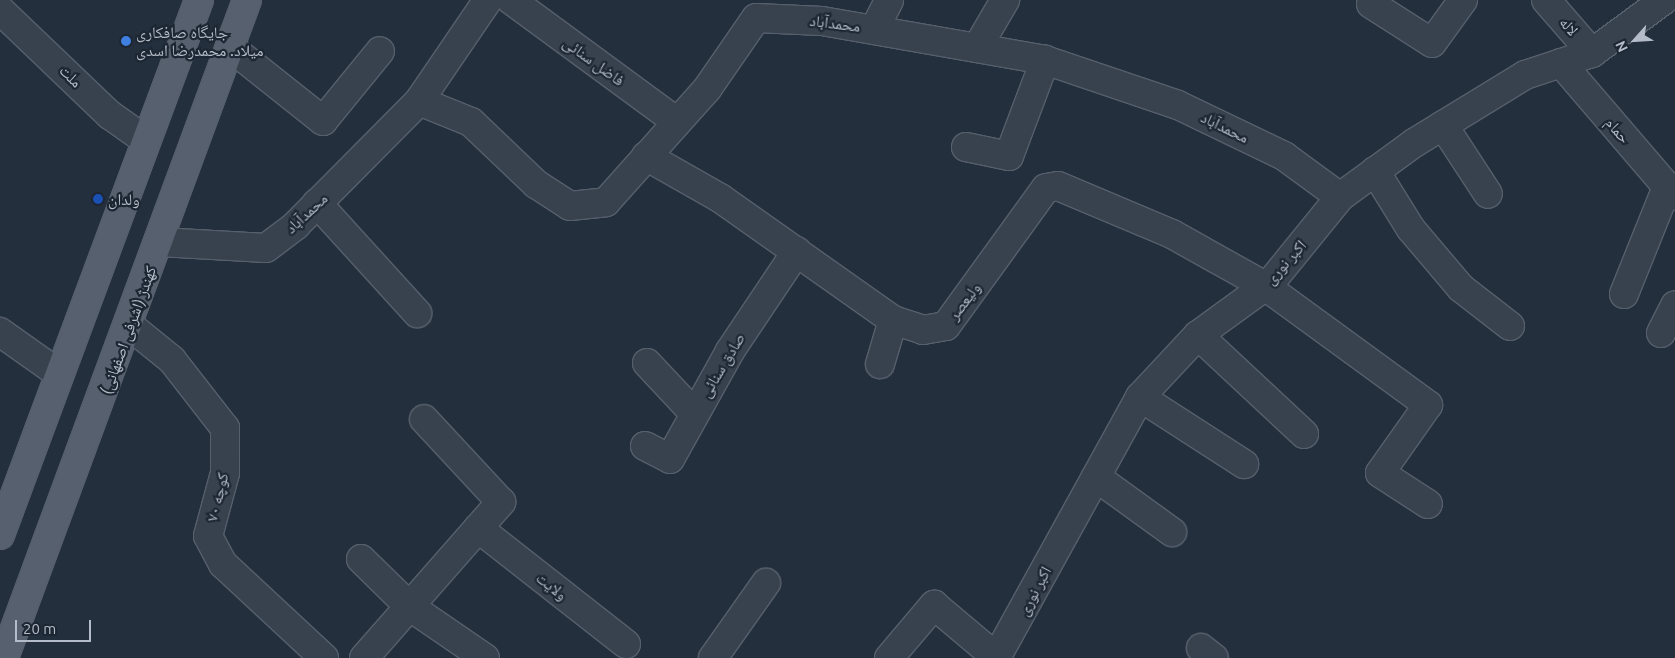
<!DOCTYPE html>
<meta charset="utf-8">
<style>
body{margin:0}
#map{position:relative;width:1675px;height:658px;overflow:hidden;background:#242f3e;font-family:Ubuntu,"Noto Naskh Arabic",sans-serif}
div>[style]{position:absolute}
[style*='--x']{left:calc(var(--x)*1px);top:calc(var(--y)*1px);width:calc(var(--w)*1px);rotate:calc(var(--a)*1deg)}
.roads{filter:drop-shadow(1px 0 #565f6c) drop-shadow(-1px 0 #565f6c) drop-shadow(0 1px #565f6c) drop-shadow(0 -1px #565f6c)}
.minor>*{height:28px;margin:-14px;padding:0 14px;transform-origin:14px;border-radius:14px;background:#38414e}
.tertiary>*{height:28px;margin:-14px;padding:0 14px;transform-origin:14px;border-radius:14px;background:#38414e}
.primary>*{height:28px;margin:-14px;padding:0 14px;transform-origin:14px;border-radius:14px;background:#56606e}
.dots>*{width:14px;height:14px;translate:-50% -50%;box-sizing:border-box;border:2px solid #1d2633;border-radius:50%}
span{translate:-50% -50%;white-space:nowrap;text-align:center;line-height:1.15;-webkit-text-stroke:4.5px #1d2633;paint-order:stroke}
.street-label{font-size:16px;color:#b4bcc9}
.poi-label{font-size:16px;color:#b4bcc9}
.left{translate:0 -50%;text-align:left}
.north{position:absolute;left:1610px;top:15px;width:50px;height:50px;-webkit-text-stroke:4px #1d2633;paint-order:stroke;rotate:244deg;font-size:14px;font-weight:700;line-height:20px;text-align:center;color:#b4bcc9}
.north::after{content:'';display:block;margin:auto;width:18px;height:22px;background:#b4bcc9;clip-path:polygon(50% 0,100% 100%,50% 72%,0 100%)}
.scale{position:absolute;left:15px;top:620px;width:76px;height:22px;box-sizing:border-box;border:2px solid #b4bcc9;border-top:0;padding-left:6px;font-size:15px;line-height:18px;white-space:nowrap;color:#b4bcc9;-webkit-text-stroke:4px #1d2633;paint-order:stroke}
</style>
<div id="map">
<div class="roads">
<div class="minor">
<div style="--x:511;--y:0;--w:206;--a:36.3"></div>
<div style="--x:1546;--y:0;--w:70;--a:49"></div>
<div style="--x:1371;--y:4;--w:72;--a:32.6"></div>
<div style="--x:1432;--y:43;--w:53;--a:-54.2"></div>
<div style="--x:875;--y:28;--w:31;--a:-63"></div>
<div style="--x:230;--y:47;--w:119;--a:38.5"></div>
<div style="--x:323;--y:121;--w:90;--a:-50.8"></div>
<div style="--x:977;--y:48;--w:56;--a:-59.7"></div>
<div style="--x:1561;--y:63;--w:175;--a:49.4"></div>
<div style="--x:419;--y:101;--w:56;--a:22"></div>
<div style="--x:471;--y:122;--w:90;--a:43.6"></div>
<div style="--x:536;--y:184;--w:40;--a:32.9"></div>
<div style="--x:570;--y:206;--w:36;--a:-6"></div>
<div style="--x:606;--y:202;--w:152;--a:-48.2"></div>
<div style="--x:707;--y:89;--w:86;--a:-55.4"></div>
<div style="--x:756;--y:18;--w:66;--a:2.6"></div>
<div style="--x:822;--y:21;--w:226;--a:9.9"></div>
<div style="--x:1045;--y:60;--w:140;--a:18.7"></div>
<div style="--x:1178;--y:105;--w:118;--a:25.7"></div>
<div style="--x:1284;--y:156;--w:69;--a:36.2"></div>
<div style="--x:1443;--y:125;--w:82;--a:56.9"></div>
<div style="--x:966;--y:147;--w:44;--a:11.8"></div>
<div style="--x:1009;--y:156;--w:103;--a:-69.4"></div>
<div style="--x:646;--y:156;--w:85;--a:29.6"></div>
<div style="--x:720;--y:198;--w:212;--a:35.2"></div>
<div style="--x:893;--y:320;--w:32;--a:18"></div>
<div style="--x:923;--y:330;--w:23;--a:-10"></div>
<div style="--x:946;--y:326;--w:170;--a:-54.1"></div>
<div style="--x:1046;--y:188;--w:12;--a:-9"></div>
<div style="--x:1058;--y:186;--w:124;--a:22.8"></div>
<div style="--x:1172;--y:234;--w:107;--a:29.2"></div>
<div style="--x:1265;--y:286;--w:202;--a:36.1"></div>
<div style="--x:1428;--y:405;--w:83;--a:125.2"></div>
<div style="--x:1380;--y:473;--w:57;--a:32.9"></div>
<div style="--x:1375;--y:171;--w:68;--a:58.2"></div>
<div style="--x:1411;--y:229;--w:77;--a:49.7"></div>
<div style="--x:1461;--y:288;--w:62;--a:37.8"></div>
<div style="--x:317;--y:203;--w:149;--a:47.7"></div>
<div style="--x:160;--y:242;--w:106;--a:3.2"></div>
<div style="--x:266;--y:248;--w:38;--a:-37"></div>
<div style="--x:296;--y:225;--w:175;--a:-45.2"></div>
<div style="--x:419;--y:101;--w:122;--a:-55.7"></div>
<div style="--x:1624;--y:294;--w:115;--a:-68.1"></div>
<div style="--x:130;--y:326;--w:54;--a:39"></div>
<div style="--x:172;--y:360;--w:86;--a:52.1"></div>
<div style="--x:225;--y:428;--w:45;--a:90"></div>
<div style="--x:225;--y:473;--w:65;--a:105.1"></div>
<div style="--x:208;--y:536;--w:32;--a:62"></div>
<div style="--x:223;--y:564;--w:138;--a:42.9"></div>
<div style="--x:0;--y:332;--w:71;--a:35.3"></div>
<div style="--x:1661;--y:333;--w:31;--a:-63"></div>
<div style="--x:1198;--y:335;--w:145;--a:43"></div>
<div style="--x:647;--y:363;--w:69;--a:46.8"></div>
<div style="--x:880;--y:364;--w:46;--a:-73.5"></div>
<div style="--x:1140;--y:397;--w:124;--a:32.8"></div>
<div style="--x:645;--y:446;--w:28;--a:27"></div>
<div style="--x:670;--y:459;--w:124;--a:-60.9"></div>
<div style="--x:730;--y:351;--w:120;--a:-56.2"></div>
<div style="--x:1096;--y:477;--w:94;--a:35.9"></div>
<div style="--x:478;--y:528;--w:188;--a:38.1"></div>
<div style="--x:361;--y:559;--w:67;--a:44.4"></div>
<div style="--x:409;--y:606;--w:92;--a:34.4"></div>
<div style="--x:1201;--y:648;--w:16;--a:38"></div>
<div style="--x:364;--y:658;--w:208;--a:-48.7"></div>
<div style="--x:501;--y:502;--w:113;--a:-132.9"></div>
<div style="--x:713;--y:658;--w:92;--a:-54.8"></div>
<div style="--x:889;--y:658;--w:70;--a:-49.7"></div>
<div style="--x:934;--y:605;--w:82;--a:40.1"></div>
<div style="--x:996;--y:658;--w:298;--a:-61.1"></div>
<div style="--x:1140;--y:397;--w:85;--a:-46.9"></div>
<div style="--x:1198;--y:335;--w:90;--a:-36"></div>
<div style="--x:1271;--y:282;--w:109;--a:-50.9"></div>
<div style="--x:1340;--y:197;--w:92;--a:-36.1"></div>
<div style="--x:1414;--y:143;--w:130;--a:-31.5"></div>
<div style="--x:1525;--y:75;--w:71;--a:-18.2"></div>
<div style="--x:1592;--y:53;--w:89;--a:-36.4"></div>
</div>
<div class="tertiary">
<div style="--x:0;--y:10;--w:152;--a:43.7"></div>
<div style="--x:110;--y:115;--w:42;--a:35.2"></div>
</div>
<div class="primary">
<div style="--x:0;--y:535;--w:571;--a:-69.6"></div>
<div style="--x:4;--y:658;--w:701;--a:-69.73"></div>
</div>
</div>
<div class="dots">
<div style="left:126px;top:41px;background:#3f7fe0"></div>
<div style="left:98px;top:199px;background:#1a4fb4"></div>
</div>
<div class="street-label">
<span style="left:835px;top:23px;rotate:7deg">محمدآباد</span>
<span style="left:1569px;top:26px;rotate:49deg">لاله</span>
<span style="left:594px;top:61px;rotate:36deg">فاضل سنائی</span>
<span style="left:71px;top:76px;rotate:45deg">ملت</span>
<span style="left:1225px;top:127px;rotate:26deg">محمدآباد</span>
<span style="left:1618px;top:130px;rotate:49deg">حمام</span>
<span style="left:306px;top:213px;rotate:-43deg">محمدآباد</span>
<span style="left:1285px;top:262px;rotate:-48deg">اکبر نوری</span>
<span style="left:964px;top:301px;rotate:-53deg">ولیعصر</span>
<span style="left:128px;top:330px;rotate:-70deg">کهندژ (اشرفی اصفهانی)</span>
<span style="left:722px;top:365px;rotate:-59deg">صادق سنائی</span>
<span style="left:217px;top:497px;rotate:-76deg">کوچه ۷۰</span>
<span style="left:552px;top:586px;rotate:38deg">ولایت</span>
<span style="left:1034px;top:591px;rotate:-62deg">اکبر نوری</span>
</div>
<div class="poi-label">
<span class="left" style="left:136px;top:41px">جایگاه صافکاری<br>میلاد. محمدرضا اسدی</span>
<span class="left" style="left:108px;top:199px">ولدان</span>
</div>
<div class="north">N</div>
<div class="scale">20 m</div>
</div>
